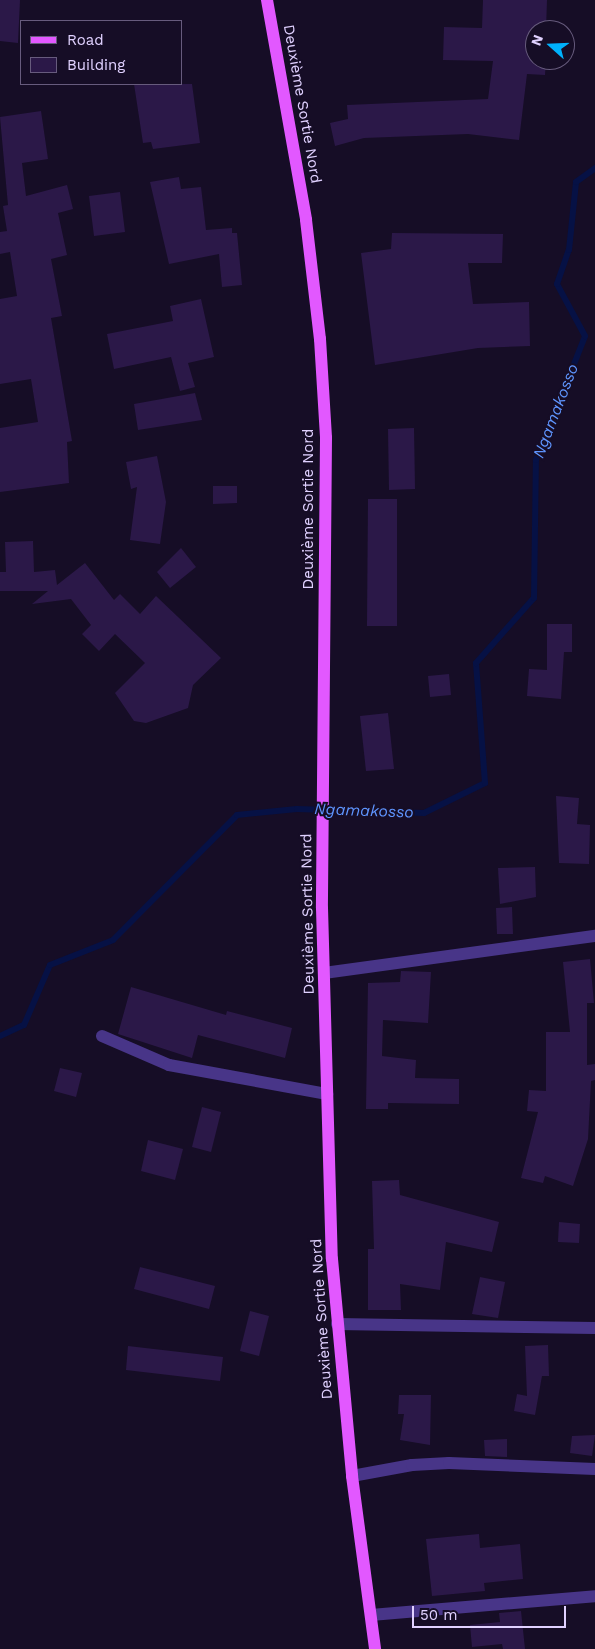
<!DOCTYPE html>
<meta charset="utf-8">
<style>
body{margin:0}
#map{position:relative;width:595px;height:1649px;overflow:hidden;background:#160d26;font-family:"Work Sans",sans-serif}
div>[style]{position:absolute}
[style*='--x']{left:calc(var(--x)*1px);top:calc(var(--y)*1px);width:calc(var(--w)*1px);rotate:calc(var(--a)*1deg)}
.stream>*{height:6px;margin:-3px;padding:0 3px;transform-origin:3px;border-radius:3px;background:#061145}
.building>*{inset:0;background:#2b1848}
.street>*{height:12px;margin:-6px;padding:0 6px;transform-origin:6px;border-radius:6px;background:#483588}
.primary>*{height:12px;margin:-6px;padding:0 6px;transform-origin:6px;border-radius:6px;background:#e258ff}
span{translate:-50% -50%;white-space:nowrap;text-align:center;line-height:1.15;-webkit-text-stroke:4px #160d26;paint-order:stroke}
.street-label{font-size:15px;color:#e0d1ff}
.water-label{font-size:16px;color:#5f95ff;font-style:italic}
.legend{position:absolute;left:20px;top:20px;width:162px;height:65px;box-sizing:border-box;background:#160d26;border:1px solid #675b7d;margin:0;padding:6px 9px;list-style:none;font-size:15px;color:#e0d1ff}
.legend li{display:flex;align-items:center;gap:10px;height:25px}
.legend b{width:25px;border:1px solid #675b7d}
.north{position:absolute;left:525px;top:20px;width:50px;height:50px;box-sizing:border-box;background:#160d26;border:1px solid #675b7d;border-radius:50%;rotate:290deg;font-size:14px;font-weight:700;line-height:20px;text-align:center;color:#e0d1ff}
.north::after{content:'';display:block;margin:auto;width:18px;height:22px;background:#00b1fc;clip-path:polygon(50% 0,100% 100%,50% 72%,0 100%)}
.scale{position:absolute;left:412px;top:1606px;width:154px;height:22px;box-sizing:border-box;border:2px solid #e0d1ff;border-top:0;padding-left:6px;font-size:15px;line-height:18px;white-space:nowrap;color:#e0d1ff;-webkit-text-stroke:4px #160d26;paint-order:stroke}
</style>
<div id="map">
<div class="stream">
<div style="--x:0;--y:1036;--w:26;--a:-25"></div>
<div style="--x:24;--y:1025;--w:65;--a:-66.6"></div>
<div style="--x:50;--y:965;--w:68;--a:-21.6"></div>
<div style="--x:113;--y:940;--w:176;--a:-45.2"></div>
<div style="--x:237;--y:815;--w:60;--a:-5.7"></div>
<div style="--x:297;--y:809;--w:127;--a:1.8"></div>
<div style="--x:424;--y:813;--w:68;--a:-26.2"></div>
<div style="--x:485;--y:783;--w:120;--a:-94.3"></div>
<div style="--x:476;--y:663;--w:87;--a:-48.3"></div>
<div style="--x:534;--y:598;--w:138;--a:-89.2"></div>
<div style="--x:536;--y:460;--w:133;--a:-68.4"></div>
<div style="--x:585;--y:336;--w:59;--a:-118.3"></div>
<div style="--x:557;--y:284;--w:36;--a:-71"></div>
<div style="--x:569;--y:250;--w:68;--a:-84.1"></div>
<div style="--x:576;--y:182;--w:24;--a:-36"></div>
</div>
<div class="building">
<div style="clip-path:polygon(0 0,20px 0,18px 43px,0 41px)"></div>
<div style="clip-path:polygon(483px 0,547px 0,546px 30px,535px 30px,535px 60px,546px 60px,545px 75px,527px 74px,519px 140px,468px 134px,364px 138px,335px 146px,330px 123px,348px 119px,347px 105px,488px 99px,493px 61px,443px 60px,444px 27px,482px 28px)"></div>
<div style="clip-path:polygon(134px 84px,192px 84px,200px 143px,153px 149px,151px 142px,143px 143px)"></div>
<div style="clip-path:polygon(41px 111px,48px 159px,22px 163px,26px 196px,67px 185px,73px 209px,58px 213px,67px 255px,51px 259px,62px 316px,51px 318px,72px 441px,67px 442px,69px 483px,0 492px,0 428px,38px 422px,31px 379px,0 384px,0 299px,17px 296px,10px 252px,0 254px,0 232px,7px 231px,3px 206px,8px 205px,0 117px)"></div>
<div style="clip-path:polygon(179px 177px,181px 189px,201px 187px,206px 230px,232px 228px,232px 233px,237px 233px,242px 285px,222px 287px,219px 254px,169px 264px,150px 182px)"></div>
<div style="clip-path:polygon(120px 192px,125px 232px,94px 236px,89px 196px)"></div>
<div style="clip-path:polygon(392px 233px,503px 234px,502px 263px,468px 263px,473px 304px,529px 302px,530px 346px,478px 348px,375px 365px,361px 253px,391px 249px)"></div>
<div style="clip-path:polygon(201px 299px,214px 357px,188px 363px,195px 387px,180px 391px,171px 357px,114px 369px,107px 334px,173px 321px,170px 306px)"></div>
<div style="clip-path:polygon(195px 393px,202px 420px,138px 430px,134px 404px)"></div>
<div style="clip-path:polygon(414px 428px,415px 489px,389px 490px,388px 429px)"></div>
<div style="clip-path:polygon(157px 456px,166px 502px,160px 544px,130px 540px,137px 487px,131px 489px,126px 462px)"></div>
<div style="clip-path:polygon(213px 486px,237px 486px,237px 503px,213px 504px)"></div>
<div style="clip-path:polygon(368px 499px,397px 499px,397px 626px,367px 626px)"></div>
<div style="clip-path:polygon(33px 541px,34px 572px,55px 570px,57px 585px,85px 563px,114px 600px,120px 594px,140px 614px,156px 596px,221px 658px,193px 685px,188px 708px,146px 723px,134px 721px,115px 693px,145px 663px,115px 634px,99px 651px,82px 634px,91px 625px,71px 599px,32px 604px,48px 591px,0 591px,0 572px,6px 572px,5px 542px)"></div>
<div style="clip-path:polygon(181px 548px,196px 567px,170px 588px,157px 572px)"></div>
<div style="clip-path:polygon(547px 624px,572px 624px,572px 652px,564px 652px,561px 699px,527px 696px,529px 669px,547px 670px)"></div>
<div style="clip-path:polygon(449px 674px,451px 695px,430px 697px,428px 676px)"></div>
<div style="clip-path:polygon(388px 713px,394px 769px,366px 771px,360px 716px)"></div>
<div style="clip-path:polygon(556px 796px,579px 798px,577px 824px,590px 825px,589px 864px,559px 863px)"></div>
<div style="clip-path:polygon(535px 867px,536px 897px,500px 904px,498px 868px)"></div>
<div style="clip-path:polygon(512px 907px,513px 934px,497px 934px,496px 908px)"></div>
<div style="clip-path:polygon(590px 959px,594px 1003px,587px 1003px,587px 1065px,595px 1064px,595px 1080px,591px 1081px,588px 1139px,573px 1186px,545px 1176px,543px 1183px,521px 1178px,538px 1112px,527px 1111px,529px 1090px,546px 1091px,546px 1032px,570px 1032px,563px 962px)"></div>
<div style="clip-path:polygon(401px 971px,431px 972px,428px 1023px,383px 1020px,382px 1056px,416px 1060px,415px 1078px,459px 1079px,459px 1104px,388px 1103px,388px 1109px,366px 1109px,368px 983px,400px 982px)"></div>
<div style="clip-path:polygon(131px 987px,226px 1015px,227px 1011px,292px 1028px,285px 1058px,198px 1035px,192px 1058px,118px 1034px)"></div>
<div style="clip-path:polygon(60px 1068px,82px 1073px,76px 1097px,54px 1091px)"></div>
<div style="clip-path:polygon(202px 1107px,221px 1112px,211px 1152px,192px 1147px)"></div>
<div style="clip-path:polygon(148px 1140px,183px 1149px,175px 1180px,141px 1171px)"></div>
<div style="clip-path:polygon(399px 1180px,400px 1195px,499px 1222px,492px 1252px,446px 1242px,440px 1290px,400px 1284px,401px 1310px,368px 1310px,368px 1249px,374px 1249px,372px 1181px)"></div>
<div style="clip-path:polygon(559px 1222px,580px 1224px,579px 1243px,558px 1242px)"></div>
<div style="clip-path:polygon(140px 1267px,215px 1286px,209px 1309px,134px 1289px)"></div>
<div style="clip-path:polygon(480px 1277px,505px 1282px,498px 1318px,472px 1314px)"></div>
<div style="clip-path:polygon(250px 1311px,269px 1316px,259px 1356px,240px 1351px)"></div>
<div style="clip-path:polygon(548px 1345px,549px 1376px,542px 1376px,535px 1415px,514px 1411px,517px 1394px,527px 1396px,525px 1346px)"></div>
<div style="clip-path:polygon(128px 1346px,223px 1357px,220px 1381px,126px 1370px)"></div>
<div style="clip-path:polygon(399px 1395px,431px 1395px,430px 1445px,400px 1440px,404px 1414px,398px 1414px)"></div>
<div style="clip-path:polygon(595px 1435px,592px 1456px,570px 1453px,572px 1436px)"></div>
<div style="clip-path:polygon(507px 1439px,507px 1457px,485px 1456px,484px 1440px)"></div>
<div style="clip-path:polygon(479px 1534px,480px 1548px,520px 1544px,523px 1579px,484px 1583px,485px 1591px,432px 1596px,426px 1539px)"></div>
<div style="clip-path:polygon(521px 1611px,525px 1649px,503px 1649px,502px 1644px,472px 1647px,470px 1625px,500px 1622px,499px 1613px)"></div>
</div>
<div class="street">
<div style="--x:324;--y:973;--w:274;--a:-7.8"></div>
<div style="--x:102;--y:1036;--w:73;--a:23.4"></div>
<div style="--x:169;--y:1065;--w:161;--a:10.4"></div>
<div style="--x:337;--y:1324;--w:258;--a:0.9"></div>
<div style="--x:352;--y:1476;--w:61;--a:-10.4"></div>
<div style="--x:412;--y:1465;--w:37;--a:-3"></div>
<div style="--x:449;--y:1463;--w:146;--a:2.4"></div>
<div style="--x:371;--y:1615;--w:225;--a:-4.8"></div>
</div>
<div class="primary">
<div style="--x:267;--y:0;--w:223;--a:79.9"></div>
<div style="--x:306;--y:220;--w:120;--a:83.3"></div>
<div style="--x:320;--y:339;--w:99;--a:86.5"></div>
<div style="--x:326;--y:438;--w:470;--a:90.5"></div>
<div style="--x:322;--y:908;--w:351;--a:88.4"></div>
<div style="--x:332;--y:1259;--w:218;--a:84.7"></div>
<div style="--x:352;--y:1476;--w:175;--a:82.4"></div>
</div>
<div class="street-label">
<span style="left:302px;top:104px;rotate:80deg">Deuxième Sortie Nord</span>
<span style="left:309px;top:509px;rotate:-90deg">Deuxième Sortie Nord</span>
<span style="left:308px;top:914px;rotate:-91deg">Deuxième Sortie Nord</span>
<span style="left:322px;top:1319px;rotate:-94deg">Deuxième Sortie Nord</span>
</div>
<div class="water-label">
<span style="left:556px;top:411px;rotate:-69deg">Ngamakosso</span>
<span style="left:364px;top:811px;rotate:2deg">Ngamakosso</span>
</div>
<ul class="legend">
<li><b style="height:6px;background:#e258ff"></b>Road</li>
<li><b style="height:14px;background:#2b1848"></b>Building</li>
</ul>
<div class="north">N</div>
<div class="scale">50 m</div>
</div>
